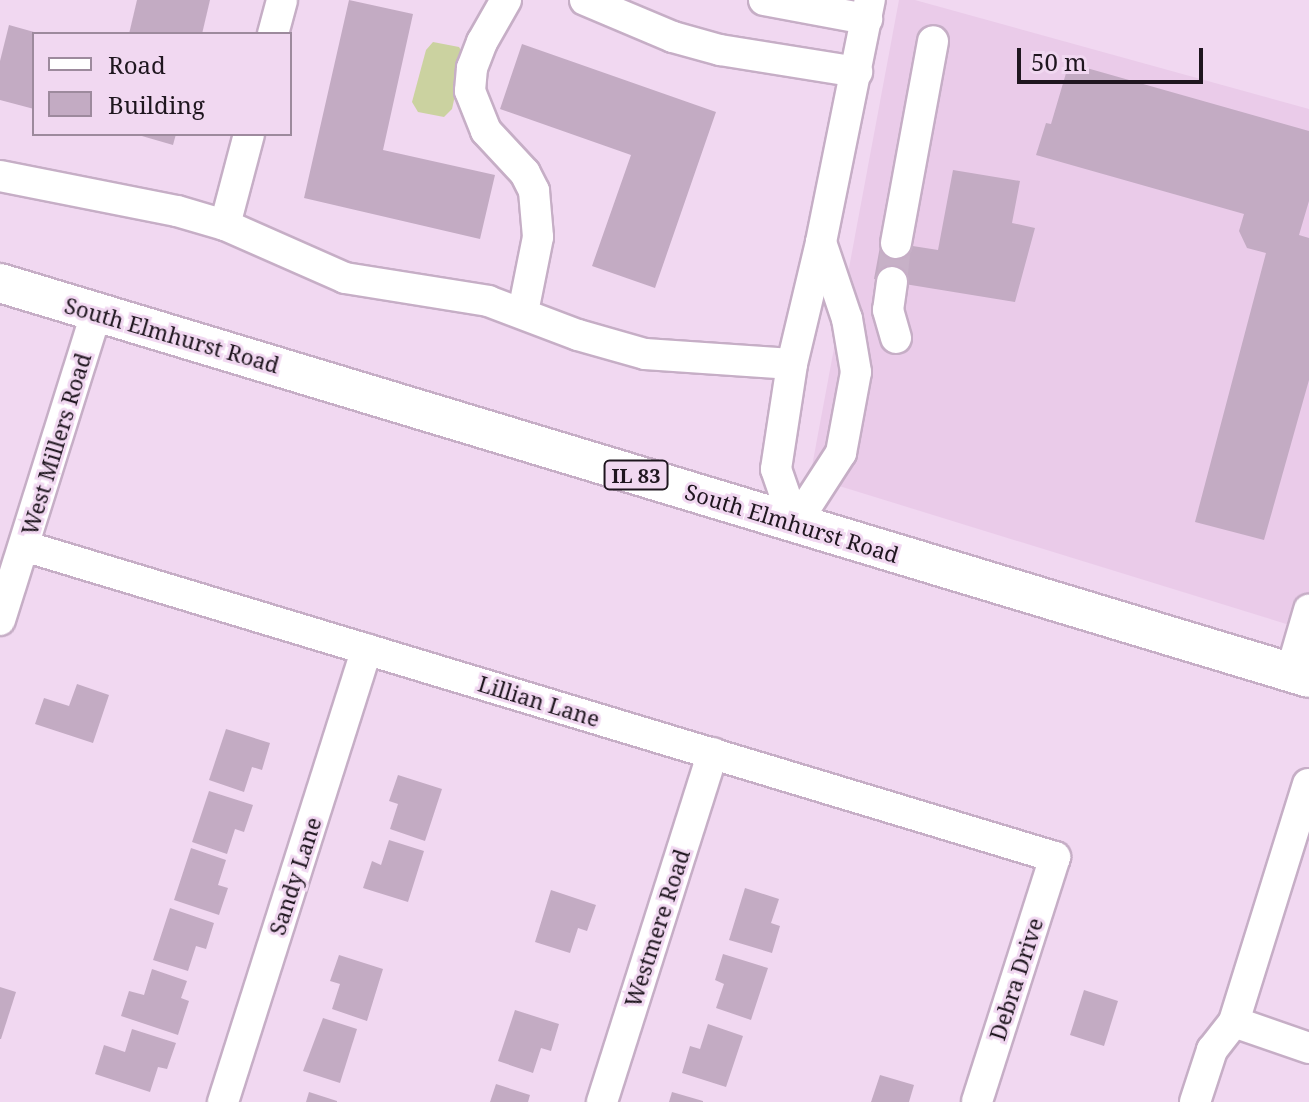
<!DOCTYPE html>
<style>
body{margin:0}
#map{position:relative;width:1309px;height:1102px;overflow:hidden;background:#f1d8f1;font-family:"Noto Serif",serif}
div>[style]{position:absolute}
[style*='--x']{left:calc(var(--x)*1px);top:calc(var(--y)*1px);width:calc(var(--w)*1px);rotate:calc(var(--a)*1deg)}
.built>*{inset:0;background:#eacbe9}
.green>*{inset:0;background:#cbd2a0}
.building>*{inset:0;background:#c3abc3}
.minor-tunnel>*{height:30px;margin-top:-15px;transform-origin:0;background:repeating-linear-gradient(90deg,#c7b1c7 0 30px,transparent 0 45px)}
.roads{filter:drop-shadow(2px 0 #c6aec6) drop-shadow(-2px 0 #c6aec6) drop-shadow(0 2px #c6aec6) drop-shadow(0 -2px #c6aec6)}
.minor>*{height:30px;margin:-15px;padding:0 15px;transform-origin:15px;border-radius:15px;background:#fff}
.major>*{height:38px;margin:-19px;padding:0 19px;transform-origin:19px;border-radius:19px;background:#fff}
span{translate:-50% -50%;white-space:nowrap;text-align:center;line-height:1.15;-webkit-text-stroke:6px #f1d8f1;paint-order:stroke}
.shield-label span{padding:2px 6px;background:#f1d8f1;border:2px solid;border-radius:6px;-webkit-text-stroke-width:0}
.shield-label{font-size:20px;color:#1f161f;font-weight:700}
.street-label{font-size:22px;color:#1f161f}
.legend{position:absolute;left:32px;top:32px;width:260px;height:104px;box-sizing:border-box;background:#f1d8f1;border:2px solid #9d8a9d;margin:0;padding:10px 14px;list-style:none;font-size:24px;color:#1f161f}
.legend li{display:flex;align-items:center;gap:16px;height:40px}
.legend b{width:40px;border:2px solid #9d8a9d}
.scale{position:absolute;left:1017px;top:48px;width:186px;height:36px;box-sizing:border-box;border:4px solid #1f161f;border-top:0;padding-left:10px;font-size:24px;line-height:28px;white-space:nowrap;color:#1f161f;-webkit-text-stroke:6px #f1d8f1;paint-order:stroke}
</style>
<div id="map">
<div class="built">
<div style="clip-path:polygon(899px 0,915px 0,1309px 109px,1309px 631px,810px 477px)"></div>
</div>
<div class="green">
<div style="clip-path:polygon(433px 42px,459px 47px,464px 55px,452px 109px,444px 117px,418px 112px,412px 102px,426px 50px)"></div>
</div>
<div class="building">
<div style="clip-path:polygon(137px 0,210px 0,202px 34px,129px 34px)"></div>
<div style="clip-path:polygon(349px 0,413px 14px,383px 150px,495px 175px,480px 239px,304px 198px)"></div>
<div style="clip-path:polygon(9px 25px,34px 32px,34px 109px,0 100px,0 61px)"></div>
<div style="clip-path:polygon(522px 44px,716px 112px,655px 288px,592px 266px,631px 155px,500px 109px)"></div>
<div style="clip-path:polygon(1069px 63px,1309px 131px,1309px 201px,1299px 235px,1309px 238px,1309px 380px,1264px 540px,1195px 522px,1266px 253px,1247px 248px,1239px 231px,1244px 214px,1036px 155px,1046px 123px,1051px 124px)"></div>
<div style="clip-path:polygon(135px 134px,176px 134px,173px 145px)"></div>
<div style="clip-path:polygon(953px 170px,1020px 181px,1012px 223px,1035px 228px,1015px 302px,874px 279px,881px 241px,938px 250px)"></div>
<div style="clip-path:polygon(77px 684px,109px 695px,93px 743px,35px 724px,44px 698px,69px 706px)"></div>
<div style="clip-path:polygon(226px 729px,270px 743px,262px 770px,252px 767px,244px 792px,209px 780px)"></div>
<div style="clip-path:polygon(398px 775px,442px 789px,425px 841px,390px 829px,398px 804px,389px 801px)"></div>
<div style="clip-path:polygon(209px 791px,253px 805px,244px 832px,235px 829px,227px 854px,192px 842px)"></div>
<div style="clip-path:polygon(389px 840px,424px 851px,408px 902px,363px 888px,372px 861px,381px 865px)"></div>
<div style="clip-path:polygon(191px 848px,226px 860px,218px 885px,228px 888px,219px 915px,174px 900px)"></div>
<div style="clip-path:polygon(745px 888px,779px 899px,771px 923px,780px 926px,772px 953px,729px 940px)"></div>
<div style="clip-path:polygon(551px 890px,596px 905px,587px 931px,578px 928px,570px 953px,535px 942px)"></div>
<div style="clip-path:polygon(170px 908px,214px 923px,206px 949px,196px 946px,188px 971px,153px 960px)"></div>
<div style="clip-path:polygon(723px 954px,768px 968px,751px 1020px,716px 1008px,724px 984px,715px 980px)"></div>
<div style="clip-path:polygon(339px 955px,383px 969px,367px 1021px,332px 1009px,340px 984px,330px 981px)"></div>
<div style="clip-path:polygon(152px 969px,187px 981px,181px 998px,189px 1001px,178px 1035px,121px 1016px,129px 991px,144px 995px)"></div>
<div style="clip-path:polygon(0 987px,16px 992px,1px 1039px,0 1039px)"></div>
<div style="clip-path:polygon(1084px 990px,1118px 1001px,1104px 1046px,1070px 1035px)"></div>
<div style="clip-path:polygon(515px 1010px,559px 1024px,551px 1051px,541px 1048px,533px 1073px,498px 1061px)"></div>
<div style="clip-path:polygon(323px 1018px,357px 1029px,340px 1083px,303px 1071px)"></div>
<div style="clip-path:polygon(708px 1024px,743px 1036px,726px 1087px,682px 1073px,690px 1046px,700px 1049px)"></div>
<div style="clip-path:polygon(132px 1029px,176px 1043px,167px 1069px,158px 1067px,150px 1092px,95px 1074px,104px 1045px,125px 1052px)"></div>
<div style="clip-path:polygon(880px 1075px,914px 1085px,909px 1102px,871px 1102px)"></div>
<div style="clip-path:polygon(496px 1084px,530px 1095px,528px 1102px,490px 1102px)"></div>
<div style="clip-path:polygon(309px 1092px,337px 1101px,337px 1102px,306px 1102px)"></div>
<div style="clip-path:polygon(672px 1092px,703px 1101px,703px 1102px,669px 1102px)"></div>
</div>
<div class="minor-tunnel">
<div style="--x:892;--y:282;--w:39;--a:-84"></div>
</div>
<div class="roads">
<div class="minor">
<div style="--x:506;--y:0;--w:48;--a:119.7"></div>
<div style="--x:482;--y:42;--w:28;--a:111"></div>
<div style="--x:472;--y:68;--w:23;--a:95"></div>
<div style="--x:470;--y:91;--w:43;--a:68.2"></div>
<div style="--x:486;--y:131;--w:57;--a:47.1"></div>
<div style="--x:525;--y:173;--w:20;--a:63"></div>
<div style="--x:534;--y:191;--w:46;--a:85"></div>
<div style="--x:538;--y:237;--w:76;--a:101.3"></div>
<div style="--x:585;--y:0;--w:95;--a:22.8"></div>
<div style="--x:673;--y:37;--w:49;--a:15.5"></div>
<div style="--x:720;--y:50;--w:139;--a:9.1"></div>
<div style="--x:764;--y:0;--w:105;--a:10.5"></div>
<div style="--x:273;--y:34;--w:35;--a:-75"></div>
<div style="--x:0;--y:176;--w:180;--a:11.2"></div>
<div style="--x:177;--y:211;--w:50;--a:16.3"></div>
<div style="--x:225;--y:225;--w:131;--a:23.8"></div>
<div style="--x:345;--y:278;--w:145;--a:9.1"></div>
<div style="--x:488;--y:301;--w:96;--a:20.7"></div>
<div style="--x:578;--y:335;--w:70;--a:15.8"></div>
<div style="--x:645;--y:354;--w:147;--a:3.9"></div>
<div style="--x:225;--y:225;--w:94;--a:-75.2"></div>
<div style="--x:896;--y:243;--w:205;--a:-79.6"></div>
<div style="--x:892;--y:282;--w:28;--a:98"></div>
<div style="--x:888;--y:310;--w:29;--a:74"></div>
<div style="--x:795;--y:524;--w:58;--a:-109.1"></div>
<div style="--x:776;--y:469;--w:106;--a:-81.3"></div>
<div style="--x:792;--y:364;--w:125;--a:-76.6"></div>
<div style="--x:821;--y:242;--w:247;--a:-78.6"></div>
<div style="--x:795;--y:524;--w:85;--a:-57.1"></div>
<div style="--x:841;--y:453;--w:82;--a:-79.5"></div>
<div style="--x:856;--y:372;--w:54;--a:-99.6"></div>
<div style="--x:847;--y:319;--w:81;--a:-108.7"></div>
<div style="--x:24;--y:546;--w:1077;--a:16.79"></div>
<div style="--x:1055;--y:857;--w:257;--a:107.7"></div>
<div style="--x:0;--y:620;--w:321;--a:-72.6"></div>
<div style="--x:1291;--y:672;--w:65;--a:-73.8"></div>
<div style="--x:1308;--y:784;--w:249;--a:107.3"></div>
<div style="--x:1234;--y:1022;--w:79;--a:19.1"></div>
<div style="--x:223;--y:1102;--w:475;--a:-72.4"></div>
<div style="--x:602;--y:1102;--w:366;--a:-72.4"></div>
<div style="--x:1195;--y:1102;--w:55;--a:-71.9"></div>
<div style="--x:1212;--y:1050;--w:36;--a:-52"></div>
</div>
<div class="major">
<div style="--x:0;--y:283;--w:1367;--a:16.79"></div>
</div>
</div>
<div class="shield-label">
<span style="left:636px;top:475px">IL 83</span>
</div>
<div class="street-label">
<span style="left:172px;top:335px;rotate:16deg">South Elmhurst Road</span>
<span style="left:56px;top:444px;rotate:-73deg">West Millers Road</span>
<span style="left:792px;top:523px;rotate:17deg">South Elmhurst Road</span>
<span style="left:539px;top:701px;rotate:17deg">Lillian Lane</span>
<span style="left:295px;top:876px;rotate:-72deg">Sandy Lane</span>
<span style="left:657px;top:928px;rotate:-72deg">Westmere Road</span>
<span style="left:1016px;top:979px;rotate:-72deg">Debra Drive</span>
</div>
<ul class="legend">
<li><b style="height:10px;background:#fff"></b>Road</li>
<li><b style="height:22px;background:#c3abc3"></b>Building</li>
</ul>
<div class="scale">50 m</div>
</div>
